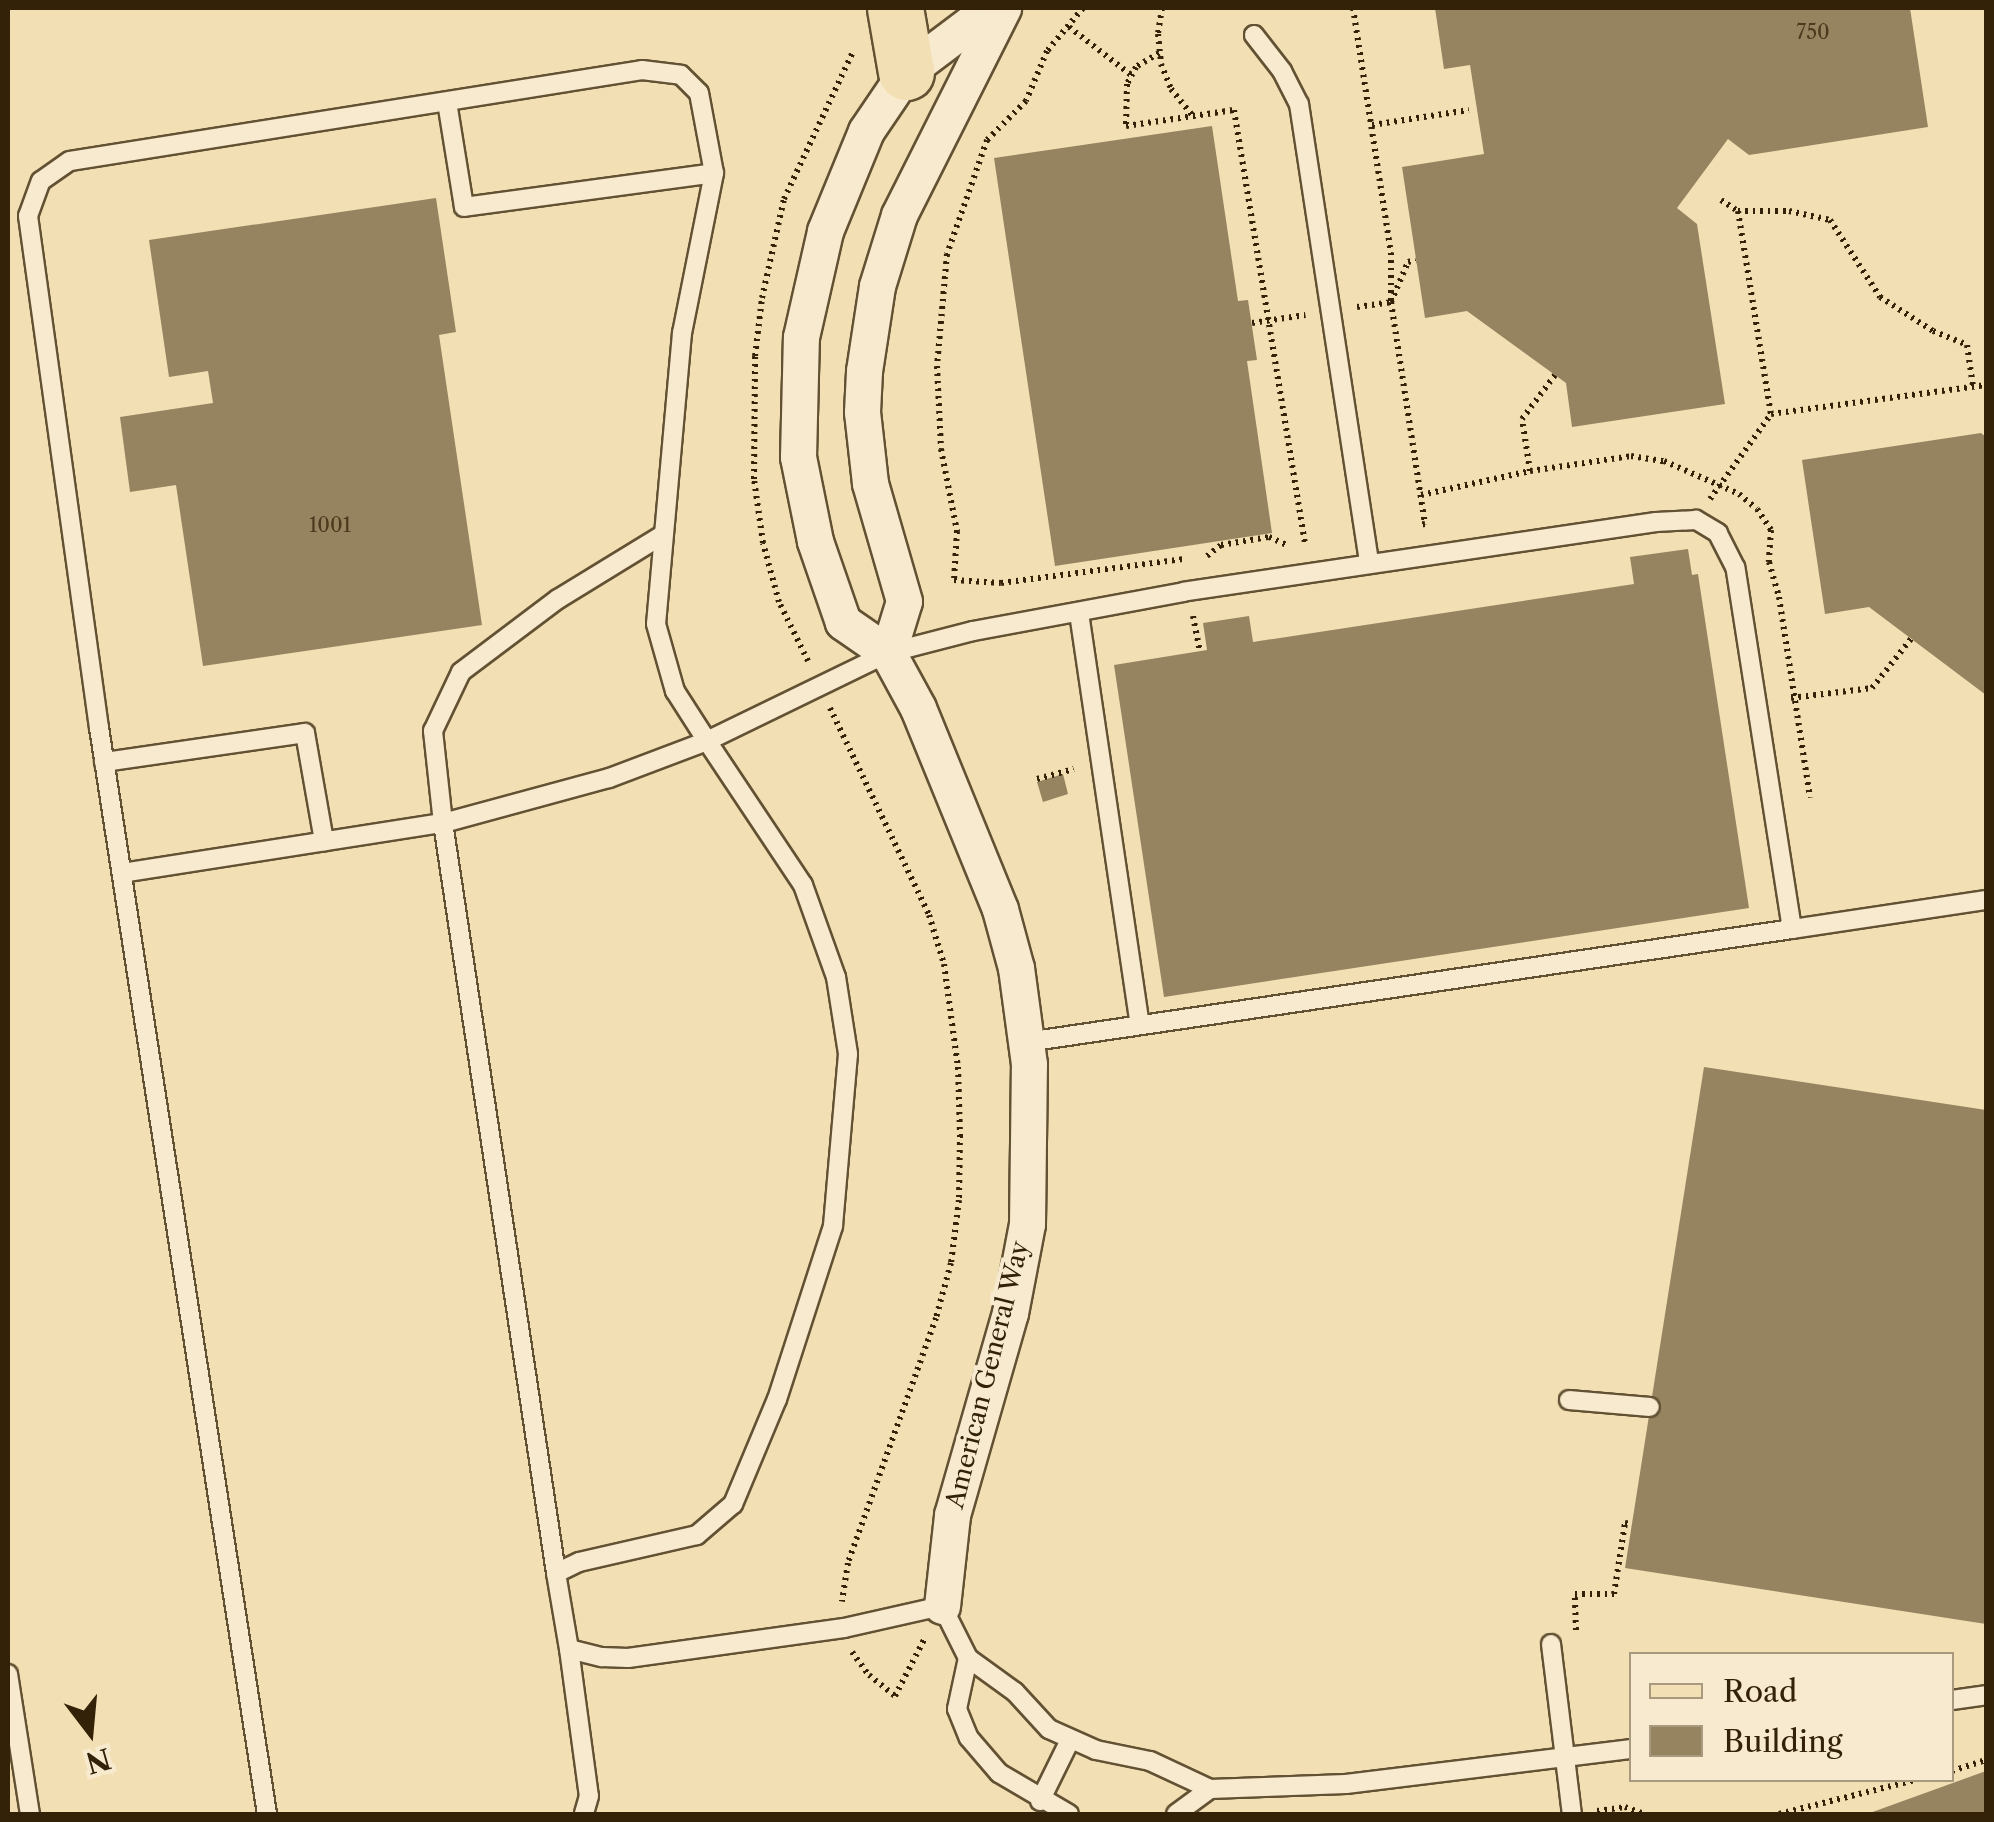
<!DOCTYPE html>
<style>
body{margin:0}
#map{position:relative;width:1994px;height:1822px;overflow:hidden;background:#f2dfb3;font-family:"Libre Caslon Text",serif}
div>[style]{position:absolute}
[style*='--x']{left:calc(var(--x)*1px);top:calc(var(--y)*1px);width:calc(var(--w)*1px);rotate:calc(var(--a)*1deg)}
.building>*{inset:0;background:#968461}
.path>*{height:6px;margin-top:-3px;transform-origin:0;background:repeating-linear-gradient(90deg,#332208 0 2.5px,transparent 0 7.5px)}
.roads{filter:drop-shadow(2px 0 #635133) drop-shadow(-2px 0 #635133) drop-shadow(0 2px #635133) drop-shadow(0 -2px #635133)}
.service>*{height:18px;margin:-9px;padding:0 9px;transform-origin:9px;border-radius:9px;background:#f7eace}
.minor>*{height:35px;margin:-17.5px;padding:0 17.5px;transform-origin:17.5px;border-radius:17.5px;background:#f7eace}
.primary>*{height:55px;margin:-27.5px;padding:0 27.5px;transform-origin:27.5px;border-radius:27.5px;background:#f2dfb3}
span{translate:-50% -50%;white-space:nowrap;text-align:center;line-height:1.15;-webkit-text-stroke:8px #f7eace;paint-order:stroke}
.number-label{font-size:20px;color:#4c3a1e}
.number-label span{-webkit-text-stroke-width:0}
.street-label{font-size:25px;color:#332208}
.frame{position:absolute;inset:0;border:10px solid #332208;pointer-events:none}
.legend{position:absolute;left:1629px;top:1652px;width:325px;height:130px;box-sizing:border-box;background:#f7eace;border:2px solid #a99a7f;margin:0;padding:12px 18px;list-style:none;font-size:30px;color:#332208}
.legend li{display:flex;align-items:center;gap:20px;height:50px}
.legend b{width:50px;border:2px solid #a99a7f}
.north{position:absolute;left:40px;top:1682px;width:100px;height:100px;-webkit-text-stroke:8px #f7eace;paint-order:stroke;rotate:164deg;font-size:28px;font-weight:700;line-height:40px;text-align:center;color:#332208}
.north::after{content:'';display:block;margin:auto;width:35px;height:45px;background:#332208;clip-path:polygon(50% 0,100% 100%,50% 72%,0 100%)}
</style>
<div id="map">
<div class="building">
<div style="clip-path:polygon(1435px 8px,1910px 8px,1928px 127px,1749px 155px,1728px 139px,1677px 208px,1697px 224px,1725px 404px,1572px 427px,1566px 383px,1467px 311px,1425px 318px,1402px 167px,1484px 154px,1470px 65px,1444px 69px)"></div>
<div style="clip-path:polygon(1212px 126px,1238px 301px,1248px 300px,1257px 360px,1247px 361px,1272px 533px,1055px 566px,994px 158px)"></div>
<div style="clip-path:polygon(436px 198px,456px 332px,439px 335px,482px 625px,203px 666px,176px 485px,130px 492px,120px 417px,213px 403px,208px 371px,169px 377px,149px 240px)"></div>
<div style="clip-path:polygon(1981px 433px,1986px 437px,1986px 695px,1869px 607px,1825px 614px,1802px 460px)"></div>
<div style="clip-path:polygon(1688px 549px,1692px 575px,1698px 574px,1749px 908px,1164px 997px,1114px 665px,1207px 650px,1203px 623px,1249px 616px,1253px 642px,1634px 584px,1630px 557px)"></div>
<div style="clip-path:polygon(1063px 774px,1068px 794px,1043px 802px,1037px 782px)"></div>
<div style="clip-path:polygon(1704px 1067px,1986px 1110px,1986px 1624px,1625px 1568px)"></div>
<div style="clip-path:polygon(1986px 1771px,1986px 1814px,1867px 1814px)"></div>
</div>
<div class="path">
<div style="--x:1083;--y:8;--w:56;--a:129.9"></div>
<div style="--x:1047;--y:51;--w:54;--a:112.8"></div>
<div style="--x:1026;--y:101;--w:55;--a:135"></div>
<div style="--x:987;--y:140;--w:121;--a:109.3"></div>
<div style="--x:947;--y:254;--w:112;--a:95.1"></div>
<div style="--x:937;--y:366;--w:83;--a:87.2"></div>
<div style="--x:941;--y:449;--w:84;--a:79"></div>
<div style="--x:957;--y:531;--w:49;--a:93.5"></div>
<div style="--x:954;--y:580;--w:47;--a:3.7"></div>
<div style="--x:1001;--y:583;--w:185;--a:-7.5"></div>
<div style="--x:1162;--y:8;--w:26;--a:99"></div>
<div style="--x:1158;--y:34;--w:30;--a:84"></div>
<div style="--x:1161;--y:64;--w:27;--a:68"></div>
<div style="--x:1171;--y:89;--w:33;--a:51"></div>
<div style="--x:1353;--y:8;--w:248;--a:81.2"></div>
<div style="--x:1391;--y:253;--w:49;--a:90"></div>
<div style="--x:1391;--y:302;--w:225;--a:81.3"></div>
<div style="--x:1425;--y:524;--w:7;--a:172"></div>
<div style="--x:1069;--y:27;--w:78;--a:37.7"></div>
<div style="--x:1159;--y:53;--w:27;--a:149"></div>
<div style="--x:1136;--y:67;--w:19;--a:118"></div>
<div style="--x:1127;--y:84;--w:42;--a:91.4"></div>
<div style="--x:1126;--y:126;--w:109;--a:-8.4"></div>
<div style="--x:1234;--y:110;--w:438;--a:80.7"></div>
<div style="--x:1372;--y:125;--w:98;--a:-8.8"></div>
<div style="--x:1721;--y:200;--w:20;--a:33"></div>
<div style="--x:1738;--y:211;--w:206;--a:80.8"></div>
<div style="--x:1738;--y:211;--w:51;--a:0"></div>
<div style="--x:1789;--y:211;--w:42;--a:12.4"></div>
<div style="--x:1830;--y:220;--w:92;--a:57"></div>
<div style="--x:1880;--y:297;--w:63;--a:32.7"></div>
<div style="--x:1933;--y:331;--w:37;--a:22"></div>
<div style="--x:1967;--y:345;--w:41;--a:81.7"></div>
<div style="--x:1357;--y:307;--w:34;--a:-8"></div>
<div style="--x:1391;--y:302;--w:43;--a:-67"></div>
<div style="--x:1408;--y:262;--w:8;--a:-14"></div>
<div style="--x:1252;--y:323;--w:54;--a:-8.6"></div>
<div style="--x:1530;--y:471;--w:53;--a:-98.7"></div>
<div style="--x:1522;--y:419;--w:55;--a:-53.1"></div>
<div style="--x:1421;--y:495;--w:112;--a:-12.4"></div>
<div style="--x:1530;--y:471;--w:102;--a:-8.4"></div>
<div style="--x:1631;--y:456;--w:33;--a:9"></div>
<div style="--x:1664;--y:461;--w:82;--a:23.7"></div>
<div style="--x:1739;--y:494;--w:23;--a:40"></div>
<div style="--x:1757;--y:509;--w:25;--a:56"></div>
<div style="--x:1771;--y:530;--w:32;--a:94"></div>
<div style="--x:1769;--y:562;--w:36;--a:74"></div>
<div style="--x:1779;--y:597;--w:203;--a:81.2"></div>
<div style="--x:1710;--y:499;--w:105;--a:-54.3"></div>
<div style="--x:1771;--y:414;--w:217;--a:-7.7"></div>
<div style="--x:1207;--y:556;--w:18;--a:-38"></div>
<div style="--x:1221;--y:545;--w:49;--a:-9.5"></div>
<div style="--x:1269;--y:537;--w:20;--a:24"></div>
<div style="--x:1193;--y:616;--w:37;--a:79"></div>
<div style="--x:808;--y:661;--w:66;--a:-116.2"></div>
<div style="--x:779;--y:602;--w:61;--a:-105.2"></div>
<div style="--x:763;--y:543;--w:65;--a:-98"></div>
<div style="--x:754;--y:479;--w:123;--a:-89.5"></div>
<div style="--x:755;--y:356;--w:58;--a:-83.1"></div>
<div style="--x:762;--y:298;--w:101;--a:-77.5"></div>
<div style="--x:784;--y:199;--w:162;--a:-64.9"></div>
<div style="--x:1791;--y:698;--w:82;--a:-7"></div>
<div style="--x:1872;--y:688;--w:63;--a:-51.5"></div>
<div style="--x:830;--y:708;--w:229;--a:64.4"></div>
<div style="--x:929;--y:915;--w:51;--a:73"></div>
<div style="--x:944;--y:964;--w:104;--a:82.3"></div>
<div style="--x:958;--y:1067;--w:68;--a:88.3"></div>
<div style="--x:960;--y:1135;--w:65;--a:90.9"></div>
<div style="--x:959;--y:1200;--w:64;--a:97.2"></div>
<div style="--x:951;--y:1263;--w:57;--a:105.3"></div>
<div style="--x:936;--y:1318;--w:260;--a:109.8"></div>
<div style="--x:848;--y:1563;--w:39;--a:99"></div>
<div style="--x:1037;--y:779;--w:38;--a:-15"></div>
<div style="--x:1576;--y:1630;--w:36;--a:-92"></div>
<div style="--x:1575;--y:1594;--w:39;--a:0"></div>
<div style="--x:1614;--y:1594;--w:72;--a:-81.2"></div>
<div style="--x:1625;--y:1523;--w:7;--a:8"></div>
<div style="--x:852;--y:1652;--w:29;--a:54"></div>
<div style="--x:869;--y:1675;--w:33;--a:39"></div>
<div style="--x:895;--y:1696;--w:65;--a:-62.7"></div>
<div style="--x:1952;--y:1771;--w:36;--a:-18"></div>
<div style="--x:1597;--y:1811;--w:28;--a:-8"></div>
<div style="--x:1625;--y:1807;--w:20;--a:20"></div>
<div style="--x:1779;--y:1814;--w:140;--a:-14"></div>
</div>
<div class="roads">
<div class="service">
<div style="--x:1254;--y:35;--w:46;--a:52.1"></div>
<div style="--x:1282;--y:71;--w:37;--a:63"></div>
<div style="--x:1299;--y:104;--w:465;--a:81.3"></div>
<div style="--x:447;--y:102;--w:106;--a:80.8"></div>
<div style="--x:464;--y:207;--w:252;--a:-7.7"></div>
<div style="--x:1079;--y:613;--w:416;--a:81.6"></div>
<div style="--x:104;--y:762;--w:203;--a:-8.2"></div>
<div style="--x:305;--y:733;--w:110;--a:80"></div>
<div style="--x:122;--y:873;--w:325;--a:-8.9"></div>
<div style="--x:443;--y:823;--w:93;--a:-96.2"></div>
<div style="--x:433;--y:731;--w:65;--a:-64.6"></div>
<div style="--x:461;--y:672;--w:121;--a:-37"></div>
<div style="--x:558;--y:599;--w:121;--a:-31.5"></div>
<div style="--x:1792;--y:929;--w:196;--a:-8.5"></div>
<div style="--x:1027;--y:1042;--w:773;--a:-8.4"></div>
<div style="--x:1792;--y:929;--w:366;--a:-98.9"></div>
<div style="--x:1735;--y:567;--w:38;--a:-117"></div>
<div style="--x:1718;--y:533;--w:26;--a:-149"></div>
<div style="--x:1696;--y:520;--w:40;--a:177.1"></div>
<div style="--x:1656;--y:522;--w:477;--a:171.6"></div>
<div style="--x:1184;--y:592;--w:215;--a:169.5"></div>
<div style="--x:973;--y:631;--w:88;--a:165.5"></div>
<div style="--x:888;--y:653;--w:201;--a:154.1"></div>
<div style="--x:707;--y:741;--w:173;--a:56.3"></div>
<div style="--x:803;--y:885;--w:98;--a:70.3"></div>
<div style="--x:836;--y:977;--w:78;--a:81.1"></div>
<div style="--x:848;--y:1054;--w:173;--a:95"></div>
<div style="--x:833;--y:1226;--w:182;--a:107.9"></div>
<div style="--x:777;--y:1399;--w:114;--a:112.7"></div>
<div style="--x:733;--y:1504;--w:48;--a:139.3"></div>
<div style="--x:697;--y:1535;--w:121;--a:167.1"></div>
<div style="--x:579;--y:1562;--w:25;--a:154"></div>
<div style="--x:556;--y:1573;--w:77;--a:80.3"></div>
<div style="--x:569;--y:1649;--w:34;--a:14"></div>
<div style="--x:602;--y:1657;--w:26;--a:2"></div>
<div style="--x:628;--y:1658;--w:218;--a:-7.9"></div>
<div style="--x:844;--y:1628;--w:100;--a:-12.7"></div>
<div style="--x:942;--y:1606;--w:58;--a:63.4"></div>
<div style="--x:968;--y:1658;--w:58;--a:35.9"></div>
<div style="--x:1015;--y:1692;--w:50;--a:47.4"></div>
<div style="--x:1049;--y:1729;--w:51;--a:24.1"></div>
<div style="--x:1096;--y:1750;--w:55;--a:11.5"></div>
<div style="--x:1150;--y:1761;--w:66;--a:25"></div>
<div style="--x:1210;--y:1789;--w:136;--a:-2.1"></div>
<div style="--x:1346;--y:1784;--w:288;--a:-7"></div>
<div style="--x:1569;--y:1400;--w:81;--a:4.9"></div>
<div style="--x:1551;--y:1644;--w:171;--a:83"></div>
<div style="--x:569;--y:1649;--w:148;--a:82.3"></div>
<div style="--x:589;--y:1796;--w:19;--a:106"></div>
<div style="--x:968;--y:1658;--w:52;--a:102.2"></div>
<div style="--x:957;--y:1709;--w:31;--a:68"></div>
<div style="--x:969;--y:1738;--w:46;--a:49.4"></div>
<div style="--x:999;--y:1773;--w:81;--a:30.4"></div>
<div style="--x:8;--y:1674;--w:142;--a:81.1"></div>
<div style="--x:1952;--y:1700;--w:34;--a:-8"></div>
<div style="--x:1040;--y:1801;--w:68;--a:-63.8"></div>
<div style="--x:267;--y:1814;--w:1099;--a:-98.79"></div>
<div style="--x:99;--y:728;--w:517;--a:-97.89"></div>
<div style="--x:28;--y:216;--w:37;--a:-70"></div>
<div style="--x:41;--y:181;--w:35;--a:-35"></div>
<div style="--x:70;--y:161;--w:579;--a:-9.04"></div>
<div style="--x:642;--y:70;--w:39;--a:7"></div>
<div style="--x:681;--y:75;--w:25;--a:45"></div>
<div style="--x:699;--y:93;--w:81;--a:79.4"></div>
<div style="--x:714;--y:173;--w:163;--a:101.3"></div>
<div style="--x:682;--y:333;--w:292;--a:95.1"></div>
<div style="--x:656;--y:624;--w:70;--a:74.2"></div>
<div style="--x:675;--y:691;--w:59;--a:57.4"></div>
<div style="--x:707;--y:741;--w:105;--a:159.3"></div>
<div style="--x:609;--y:778;--w:172;--a:164.8"></div>
<div style="--x:443;--y:823;--w:758;--a:81.43"></div>
<div style="--x:1176;--y:1814;--w:42;--a:-36.3"></div>
</div>
<div class="minor">
<div style="--x:888;--y:653;--w:55;--a:-145.4"></div>
<div style="--x:843;--y:622;--w:86;--a:-109.1"></div>
<div style="--x:815;--y:541;--w:86;--a:-101.4"></div>
<div style="--x:798;--y:457;--w:120;--a:-88.6"></div>
<div style="--x:801;--y:337;--w:109;--a:-77.2"></div>
<div style="--x:825;--y:231;--w:108;--a:-67.7"></div>
<div style="--x:866;--y:131;--w:71;--a:-55.9"></div>
<div style="--x:906;--y:72;--w:106;--a:-37"></div>
<div style="--x:942;--y:1606;--w:92;--a:-83.7"></div>
<div style="--x:952;--y:1515;--w:210;--a:-74"></div>
<div style="--x:1010;--y:1313;--w:91;--a:-79.2"></div>
<div style="--x:1027;--y:1224;--w:160;--a:-89.3"></div>
<div style="--x:1029;--y:1064;--w:97;--a:-97.7"></div>
<div style="--x:1016;--y:968;--w:61;--a:-105.2"></div>
<div style="--x:1000;--y:909;--w:217;--a:-112.2"></div>
<div style="--x:918;--y:708;--w:63;--a:-118.6"></div>
<div style="--x:888;--y:653;--w:54;--a:-72.9"></div>
<div style="--x:904;--y:601;--w:123;--a:-106.1"></div>
<div style="--x:870;--y:483;--w:71;--a:-96.4"></div>
<div style="--x:862;--y:412;--w:41;--a:-87.2"></div>
<div style="--x:864;--y:371;--w:86;--a:-81.3"></div>
<div style="--x:877;--y:286;--w:74;--a:-72.8"></div>
<div style="--x:899;--y:215;--w:232;--a:-63.3"></div>
</div>
<div class="primary">
<div style="--x:895;--y:8;--w:65;--a:80.2"></div>
</div>
</div>
<div class="number-label">
<span style="left:1813px;top:32px">750</span>
<span style="left:330px;top:525px">1001</span>
</div>
<div class="street-label">
<span style="left:988px;top:1375px;rotate:-76deg">American General Way</span>
</div>
<div class="frame"></div>
<ul class="legend">
<li><b style="height:12px;background:#f2dfb3"></b>Road</li>
<li><b style="height:28px;background:#968461"></b>Building</li>
</ul>
<div class="north">N</div>
</div>
